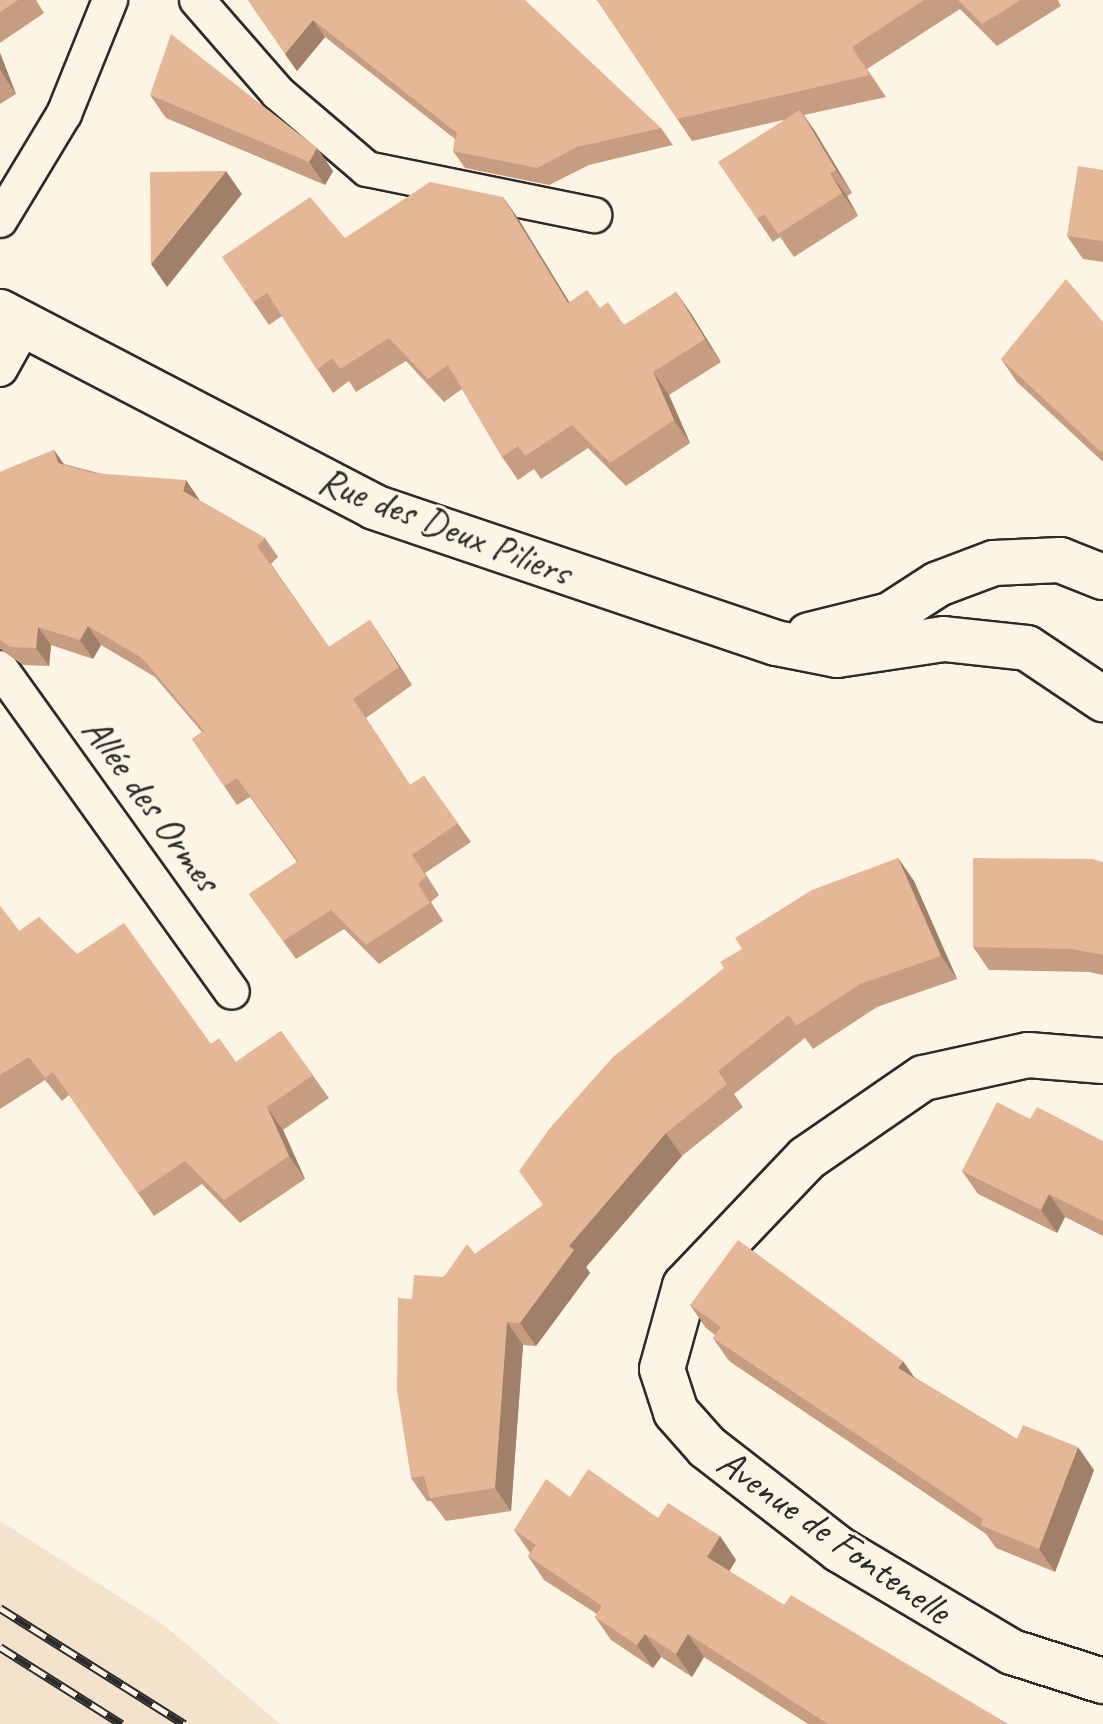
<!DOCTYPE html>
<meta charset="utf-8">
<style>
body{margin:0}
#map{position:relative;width:1103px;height:1724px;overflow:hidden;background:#fcf5e5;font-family:Caveat,sans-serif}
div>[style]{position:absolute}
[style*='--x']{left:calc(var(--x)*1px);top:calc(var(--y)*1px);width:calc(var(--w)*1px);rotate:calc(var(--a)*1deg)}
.built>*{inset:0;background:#f5e2cd}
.roads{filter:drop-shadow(2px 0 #2b2b2b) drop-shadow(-2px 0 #2b2b2b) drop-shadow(0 2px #2b2b2b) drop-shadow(0 -2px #2b2b2b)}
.service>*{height:34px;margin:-17px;padding:0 17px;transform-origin:17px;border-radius:17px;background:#fcf5e5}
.minor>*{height:44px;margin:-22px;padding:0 22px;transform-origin:22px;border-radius:22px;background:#fcf5e5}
.rail>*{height:9px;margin-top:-4.5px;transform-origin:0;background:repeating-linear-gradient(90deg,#fcf5e5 0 18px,#2b2b2b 0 36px);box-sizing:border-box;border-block:2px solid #2b2b2b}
.wall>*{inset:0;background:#c69d81}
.shaded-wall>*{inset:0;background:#a18069}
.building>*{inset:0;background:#e6b796}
span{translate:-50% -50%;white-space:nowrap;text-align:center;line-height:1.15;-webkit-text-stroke:6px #fcf5e5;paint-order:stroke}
.street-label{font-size:40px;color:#2b2b2b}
</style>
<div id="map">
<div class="built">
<div style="clip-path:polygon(0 1521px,165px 1626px,280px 1724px,0 1724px)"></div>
</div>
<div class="roads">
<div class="service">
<div style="--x:197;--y:0;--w:123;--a:48.9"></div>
<div style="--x:278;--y:93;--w:117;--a:40.5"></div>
<div style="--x:367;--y:169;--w:232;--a:11.5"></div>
<div style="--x:0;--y:220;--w:124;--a:-58.9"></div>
<div style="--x:64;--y:114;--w:123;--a:-68"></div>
<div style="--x:0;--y:369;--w:49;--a:-60.8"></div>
<div style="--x:0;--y:668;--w:398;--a:54.4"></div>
</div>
<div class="minor">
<div style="--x:0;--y:312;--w:422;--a:27.5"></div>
<div style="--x:374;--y:507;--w:424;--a:18.7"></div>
<div style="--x:776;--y:643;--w:62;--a:11.1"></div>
<div style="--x:837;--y:655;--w:108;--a:-8.5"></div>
<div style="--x:944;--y:639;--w:83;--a:6.2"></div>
<div style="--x:1027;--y:648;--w:92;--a:33.9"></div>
<div style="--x:809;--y:635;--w:83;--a:-13.9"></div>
<div style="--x:890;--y:615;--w:57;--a:-32.9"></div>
<div style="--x:938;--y:584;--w:60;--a:-20.6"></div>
<div style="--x:994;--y:563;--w:66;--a:-2.6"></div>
<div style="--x:1060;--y:560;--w:46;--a:21.6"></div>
<div style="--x:1103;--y:1061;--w:75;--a:-175.4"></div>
<div style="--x:1028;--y:1055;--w:107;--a:167.6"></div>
<div style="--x:923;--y:1078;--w:141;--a:145.4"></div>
<div style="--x:807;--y:1158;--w:177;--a:133.6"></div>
<div style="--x:685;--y:1286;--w:86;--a:105.5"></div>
<div style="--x:662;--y:1369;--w:45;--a:72"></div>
<div style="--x:676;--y:1412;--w:47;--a:48.5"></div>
<div style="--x:707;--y:1447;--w:168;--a:37.8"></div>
<div style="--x:840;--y:1550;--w:200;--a:30.7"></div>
<div style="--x:1012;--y:1652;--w:96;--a:17.7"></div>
</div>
</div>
<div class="rail">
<div style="--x:0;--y:1608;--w:218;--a:32.2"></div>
<div style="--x:0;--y:1647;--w:144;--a:32.3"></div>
</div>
<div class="wall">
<div style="clip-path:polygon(0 0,36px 0,44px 13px,0 43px)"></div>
<div style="clip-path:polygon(248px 0,661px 128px,673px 145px,589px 165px,549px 185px,465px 168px,453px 151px,455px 139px,325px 37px,297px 71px)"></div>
<div style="clip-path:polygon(597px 0,1058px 0,1061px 6px,997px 46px,960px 9px,867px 69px,886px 97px,804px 115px,816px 133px,852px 193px,847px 196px,858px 216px,794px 257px,780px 237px,773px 242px,757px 219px,783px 120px,692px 141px)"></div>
<div style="clip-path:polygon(0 53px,16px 94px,0 104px)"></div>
<div style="clip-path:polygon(150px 95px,317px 148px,333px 171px,325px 185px,166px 118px)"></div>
<div style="clip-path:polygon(1103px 170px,1103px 262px,1083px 259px,1067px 236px)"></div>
<div style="clip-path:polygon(503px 197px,519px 220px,569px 302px,600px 308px,625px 325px,676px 292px,692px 315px,721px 362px,669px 395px,690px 443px,626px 486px,588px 448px,541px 479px,534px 469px,518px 480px,502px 457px,462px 389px,444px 402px,406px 361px,356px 392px,349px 381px,333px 393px,282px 316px,269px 325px,222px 257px,345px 238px)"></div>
<div style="clip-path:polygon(1103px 322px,1103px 462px,1017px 382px,1001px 359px)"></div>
<div style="clip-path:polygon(54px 450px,64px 464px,199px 499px,199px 500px,265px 538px,278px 557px,271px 564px,329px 647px,370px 620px,412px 685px,366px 718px,410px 785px,424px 776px,471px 842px,425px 873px,439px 895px,431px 902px,443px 921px,379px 964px,344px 929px,296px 959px,249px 894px,297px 862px,250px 797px,237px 805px,192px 739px,202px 732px,155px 677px,101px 645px,93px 659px,51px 645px,49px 666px,23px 665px,0 649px,0 472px)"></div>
<div style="clip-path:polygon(898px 858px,914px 881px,957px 979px,877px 1007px,813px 1049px,805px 1038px,734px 1094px,743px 1107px,682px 1156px,586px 1267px,590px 1273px,536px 1346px,523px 1345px,511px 1511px,446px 1521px,431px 1501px,427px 1501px,411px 1478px,412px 1299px,475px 1254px,543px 1205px)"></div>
<div style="clip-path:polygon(1103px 862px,1103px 975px,1089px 972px,989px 970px,973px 947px)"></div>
<div style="clip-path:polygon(0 906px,19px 931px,77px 954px,236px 1062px,281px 1031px,329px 1098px,283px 1130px,305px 1179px,240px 1223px,202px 1184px,154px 1216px,69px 1095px,62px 1101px,45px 1080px,0 1109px)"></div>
<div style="clip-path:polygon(1030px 1119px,1103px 1141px,1103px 1236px,1065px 1217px,1057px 1233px,978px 1194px,962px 1171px)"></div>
<div style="clip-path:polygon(690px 1305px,914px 1377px,1017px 1439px,1094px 1470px,1055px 1572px,996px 1548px,986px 1534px,729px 1361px,713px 1338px,715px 1335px,706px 1328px)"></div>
<div style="clip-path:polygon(570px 1497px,658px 1518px,720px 1536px,736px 1560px,729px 1571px,784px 1605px,1008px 1724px,808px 1724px,704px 1657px,692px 1677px,661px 1657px,653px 1668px,611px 1640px,595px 1617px,597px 1614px,544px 1580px,528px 1556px,530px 1553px,514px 1530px)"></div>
</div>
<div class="shaded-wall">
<div style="clip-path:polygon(313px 20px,325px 37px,297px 71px,285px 54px)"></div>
<div style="clip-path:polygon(0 53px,16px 94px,2px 73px,0 69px)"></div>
<div style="clip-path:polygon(800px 110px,816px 133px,852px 193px,836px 170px)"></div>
<div style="clip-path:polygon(317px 148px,333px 171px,325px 185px,309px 162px)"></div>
<div style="clip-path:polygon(226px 171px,242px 194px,167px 287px,151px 264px)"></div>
<div style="clip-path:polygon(830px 173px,847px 196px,858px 216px,842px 193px)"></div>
<div style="clip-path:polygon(503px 197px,519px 220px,584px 326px,568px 303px)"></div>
<div style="clip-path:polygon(676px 292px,692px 315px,721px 362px,705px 339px)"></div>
<div style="clip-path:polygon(653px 372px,669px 395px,690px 443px,674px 420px)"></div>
<div style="clip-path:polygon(54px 450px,67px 469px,58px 463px)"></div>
<div style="clip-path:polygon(186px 480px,199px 499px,196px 509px,183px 491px)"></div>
<div style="clip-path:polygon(370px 620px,382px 639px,412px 685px,399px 667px)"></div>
<div style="clip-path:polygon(88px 626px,101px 645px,93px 659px,80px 640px)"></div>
<div style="clip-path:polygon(38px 627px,51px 645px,49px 666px,36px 648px)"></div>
<div style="clip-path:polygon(898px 858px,914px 881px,957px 979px,941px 956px)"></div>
<div style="clip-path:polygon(267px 1107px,283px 1130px,305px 1179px,289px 1156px)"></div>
<div style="clip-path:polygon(666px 1133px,682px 1156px,586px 1267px,590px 1273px,536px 1346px,520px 1323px,569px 1246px)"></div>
<div style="clip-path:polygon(1049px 1194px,1065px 1217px,1057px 1233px,1041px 1210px)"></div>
<div style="clip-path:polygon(507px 1322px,523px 1345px,511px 1511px,495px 1488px)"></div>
<div style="clip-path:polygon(903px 1361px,919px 1384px,898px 1368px)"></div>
<div style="clip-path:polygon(1078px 1447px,1094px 1470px,1055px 1572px,1039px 1549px)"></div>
<div style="clip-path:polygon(720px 1536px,736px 1560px,724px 1580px,707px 1557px)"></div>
<div style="clip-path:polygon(645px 1634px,661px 1657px,653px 1668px,637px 1645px)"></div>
<div style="clip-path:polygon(688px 1634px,704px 1657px,692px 1677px,676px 1654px)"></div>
</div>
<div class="building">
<div style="clip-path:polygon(0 0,18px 0,0 12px)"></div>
<div style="clip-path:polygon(248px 0,525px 0,661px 128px,577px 147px,537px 168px,453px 151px,457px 133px,313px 20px,285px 54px)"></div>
<div style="clip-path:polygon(597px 0,924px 0,852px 47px,870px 75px,677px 119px)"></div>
<div style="clip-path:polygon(958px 0,1021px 0,982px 24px)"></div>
<div style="clip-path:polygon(171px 34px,317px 148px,309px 162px,150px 95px)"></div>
<div style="clip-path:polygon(800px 110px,836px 170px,830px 173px,842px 193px,778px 234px,764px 214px,757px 219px,718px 162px)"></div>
<div style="clip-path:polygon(1078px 166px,1103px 170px,1103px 241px,1067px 236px)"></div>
<div style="clip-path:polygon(226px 171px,151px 264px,150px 172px)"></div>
<div style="clip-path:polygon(430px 182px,503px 197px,568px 303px,587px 290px,600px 308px,608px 302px,624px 325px,676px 292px,705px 339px,653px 372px,674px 420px,610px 463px,572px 425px,525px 456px,518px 446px,502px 457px,448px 365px,428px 379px,389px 338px,340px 369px,332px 358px,317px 370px,267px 293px,253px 302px,222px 257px,310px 197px,345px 238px)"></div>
<div style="clip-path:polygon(1066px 279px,1103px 322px,1103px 451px,1101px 452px,1001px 359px)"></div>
<div style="clip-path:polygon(54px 450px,58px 463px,93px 473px,186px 480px,183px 491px,265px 538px,257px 546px,329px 647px,370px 620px,399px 667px,353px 699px,410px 785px,424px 776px,458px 823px,412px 855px,426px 876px,418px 884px,430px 903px,366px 945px,331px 910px,283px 941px,249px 894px,298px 861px,237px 778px,224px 786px,192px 739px,204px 731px,142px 658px,88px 626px,80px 640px,38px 627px,36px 648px,10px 647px,0 640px,0 472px)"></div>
<div style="clip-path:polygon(898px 858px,941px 956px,860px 984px,796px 1026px,789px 1015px,718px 1071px,727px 1084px,666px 1133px,569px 1246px,574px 1250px,520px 1323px,507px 1322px,495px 1488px,430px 1498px,424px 1476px,411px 1478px,397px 1390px,398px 1298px,412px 1299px,414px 1275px,444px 1277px,467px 1244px,475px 1254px,543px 1205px,519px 1171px,550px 1128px,613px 1057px,724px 968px,720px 962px,742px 949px,735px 938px,812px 890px)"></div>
<div style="clip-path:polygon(973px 858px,1092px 859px,1103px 862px,1103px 955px,1072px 949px,973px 947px)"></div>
<div style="clip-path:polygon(0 906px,19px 931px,39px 917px,77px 954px,124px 923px,211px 1044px,219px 1038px,236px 1062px,281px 1031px,313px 1075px,267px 1107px,289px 1156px,224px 1200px,185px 1161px,138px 1193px,53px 1072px,45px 1078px,29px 1057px,0 1075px)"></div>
<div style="clip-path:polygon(997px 1102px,1030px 1119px,1037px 1107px,1103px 1141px,1103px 1221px,1049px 1194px,1041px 1210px,962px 1171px)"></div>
<div style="clip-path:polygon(738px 1240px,903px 1361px,898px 1368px,1017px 1439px,1023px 1425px,1078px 1447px,1039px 1549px,980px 1525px,983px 1519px,713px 1338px,721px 1327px,690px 1305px)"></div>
<div style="clip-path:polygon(588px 1469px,658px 1518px,668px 1503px,720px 1536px,707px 1557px,784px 1605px,791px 1595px,1008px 1724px,828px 1724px,688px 1634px,676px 1654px,645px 1634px,637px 1645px,595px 1617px,602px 1606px,528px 1556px,536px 1545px,514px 1530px,546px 1479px,570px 1497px)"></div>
</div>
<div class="street-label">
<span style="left:445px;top:526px;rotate:21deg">Rue des Deux Piliers</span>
<span style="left:152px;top:804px;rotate:54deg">Allée des Ormes</span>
<span style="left:834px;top:1536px;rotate:35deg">Avenue de Fontenelle</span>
</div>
</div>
